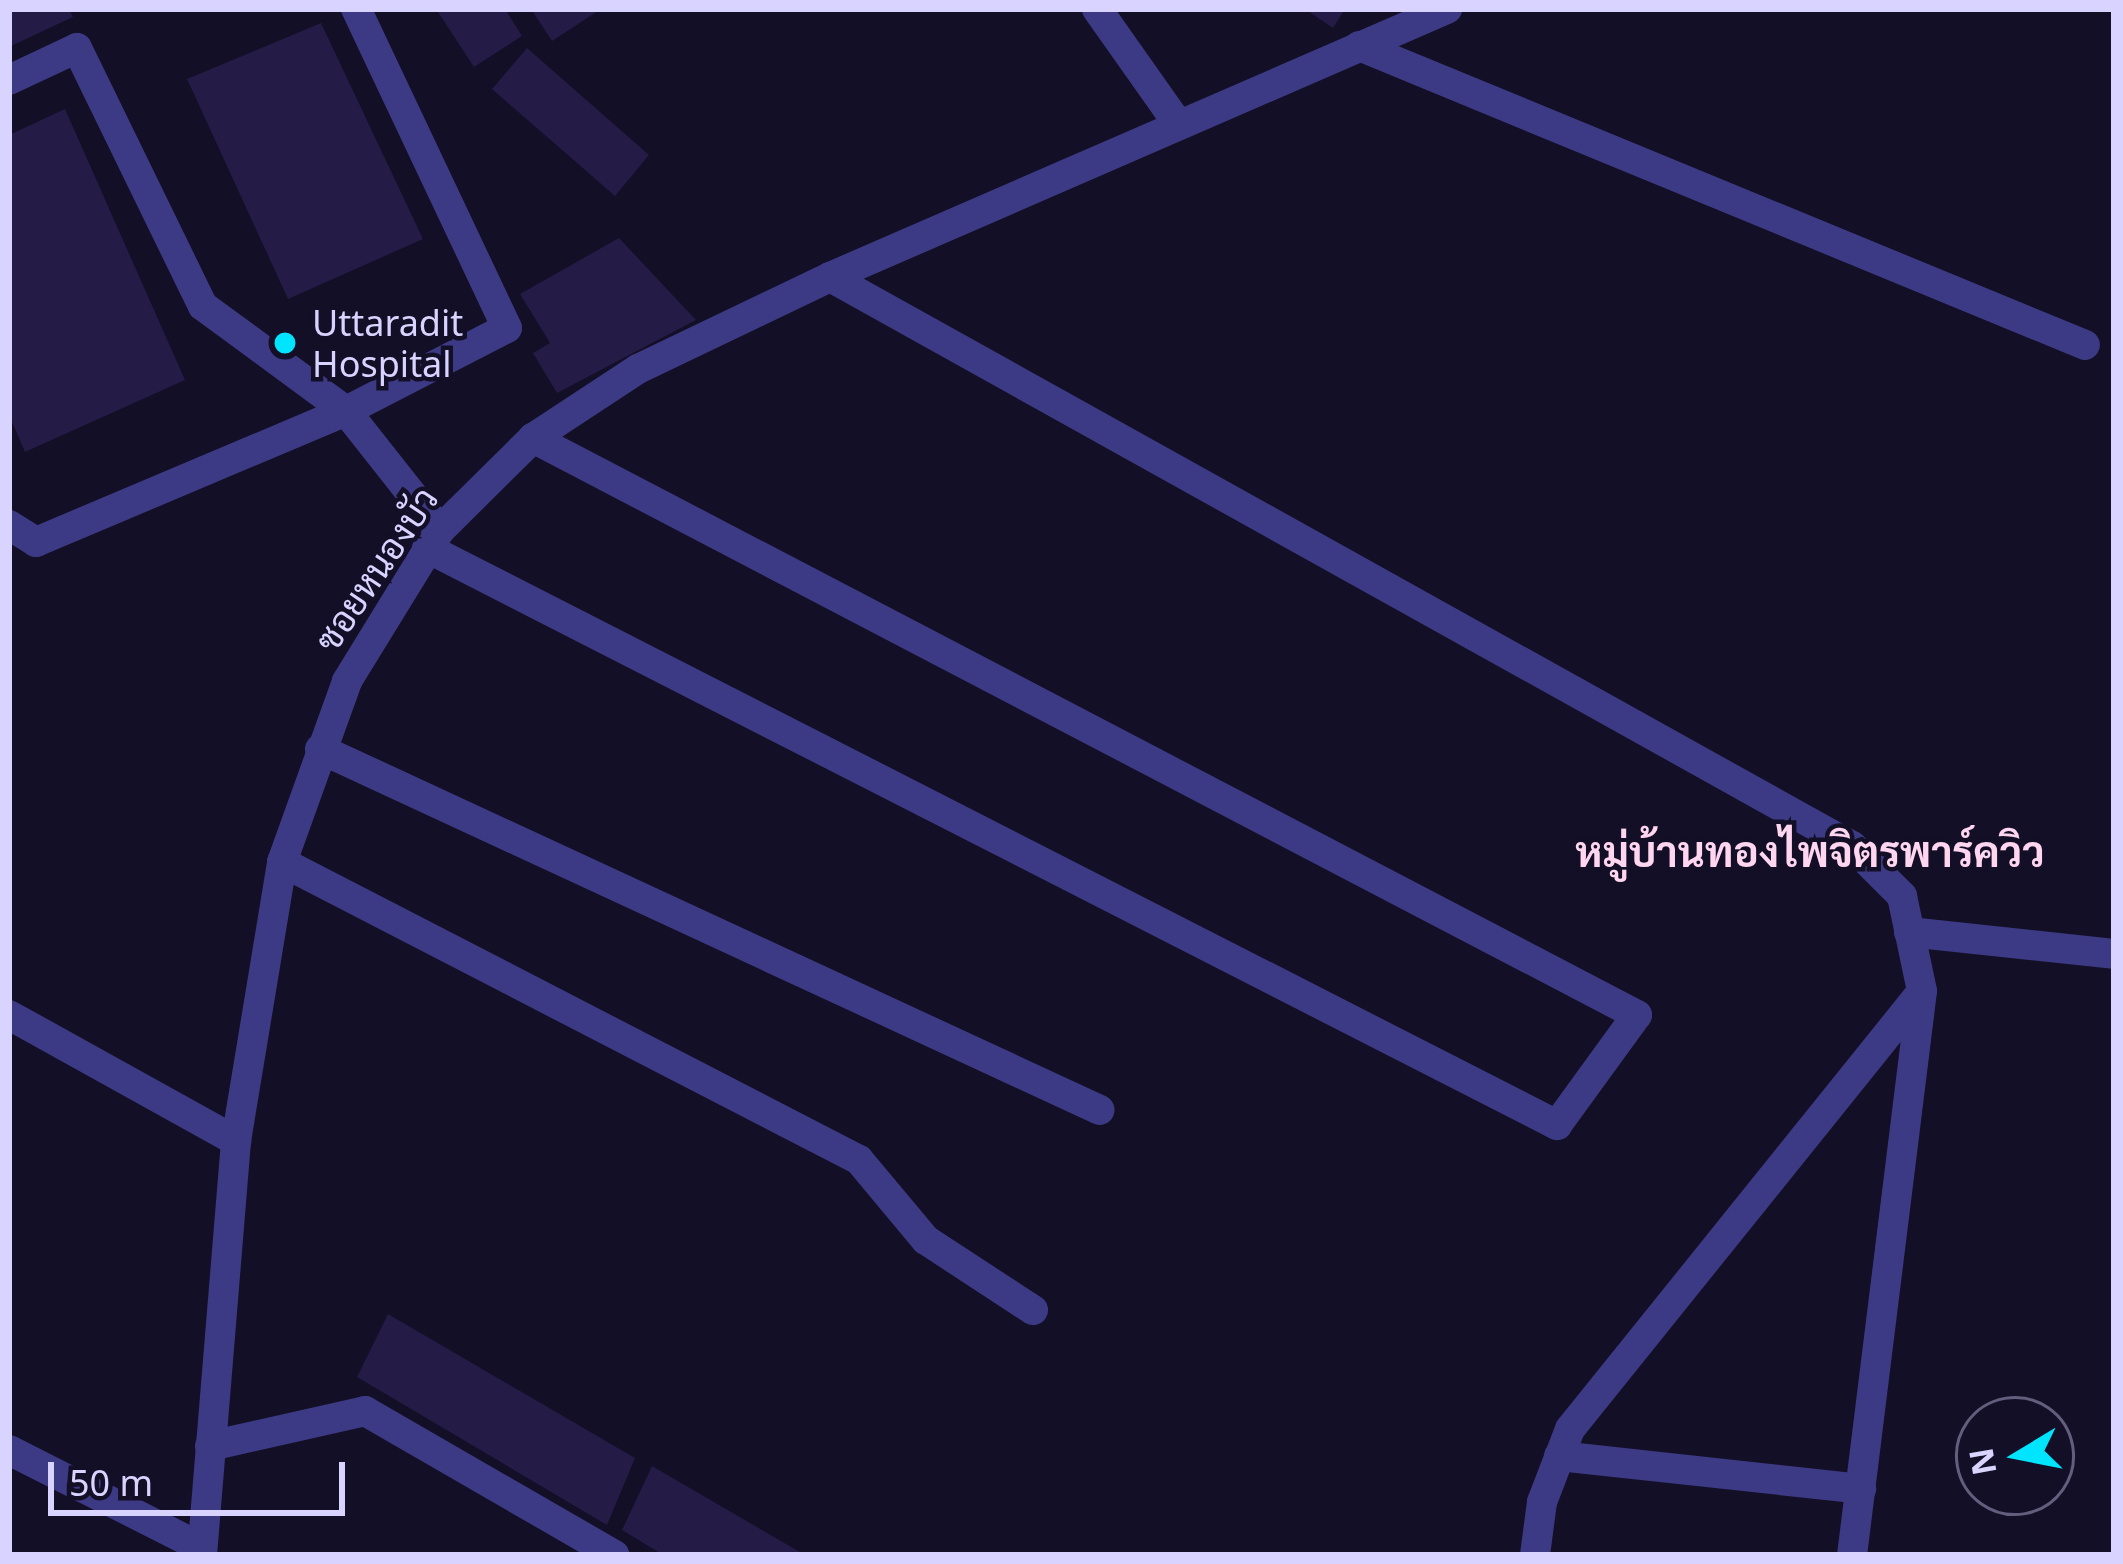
<!DOCTYPE html>
<meta charset="utf-8">
<style>
body{margin:0}
#map{position:relative;width:2123px;height:1564px;overflow:hidden;background:#130f26;font-family:"Noto Sans",Sarabun,sans-serif}
div>[style]{position:absolute}
[style*='--x']{left:calc(var(--x)*1px);top:calc(var(--y)*1px);width:calc(var(--w)*1px);rotate:calc(var(--a)*1deg)}
.building>*{inset:0;background:#241b47}
.minor>*{height:30px;margin:-15px;padding:0 15px;transform-origin:15px;border-radius:15px;background:#3d3a85}
.dots>*{width:33px;height:33px;translate:-50% -50%;box-sizing:border-box;border:6px solid #130f26;border-radius:50%}
span{translate:-50% -50%;white-space:nowrap;text-align:center;line-height:1.15;-webkit-text-stroke:9px #130f26;paint-order:stroke}
.poi-label{font-size:36px;color:#d9d4ff}
.left{translate:0 -50%;text-align:left}
.street-label{font-size:36px;color:#d9d4ff}
.quarter-label{font-size:42px;color:#ffd6f0;font-weight:700}
.frame{position:absolute;inset:0;border:12px solid #d9d4ff;pointer-events:none}
.north{position:absolute;left:1955px;top:1396px;width:120px;height:120px;box-sizing:border-box;background:#130f26;border:3px solid #625e7d;border-radius:50%;rotate:260deg;font-size:33px;font-weight:700;line-height:48px;text-align:center;color:#d9d4ff}
.north::after{content:'';display:block;margin:auto;width:42px;height:54px;background:#00e5ff;clip-path:polygon(50% 0,100% 100%,50% 72%,0 100%)}
.scale{position:absolute;left:48px;top:1462px;width:297px;height:54px;box-sizing:border-box;border:6px solid #d9d4ff;border-top:0;padding-left:15px;font-size:36px;line-height:42px;white-space:nowrap;color:#d9d4ff;-webkit-text-stroke:9px #130f26;paint-order:stroke}
</style>
<div id="map">
<div class="building">
<div style="clip-path:polygon(9px 9px,69px 9px,73px 17px,9px 47px)"></div>
<div style="clip-path:polygon(436px 9px,505px 9px,522px 36px,474px 67px)"></div>
<div style="clip-path:polygon(531px 9px,601px 9px,552px 41px)"></div>
<div style="clip-path:polygon(1305px 9px,1345px 9px,1333px 28px)"></div>
<div style="clip-path:polygon(321px 23px,423px 239px,288px 299px,187px 79px)"></div>
<div style="clip-path:polygon(527px 48px,649px 155px,615px 196px,492px 89px)"></div>
<div style="clip-path:polygon(65px 109px,185px 380px,25px 452px,9px 415px,9px 135px)"></div>
<div style="clip-path:polygon(619px 238px,696px 320px,557px 393px,533px 353px,550px 343px,520px 294px)"></div>
<div style="clip-path:polygon(388px 1314px,635px 1458px,607px 1525px,357px 1377px)"></div>
<div style="clip-path:polygon(652px 1466px,805px 1555px,663px 1555px,622px 1530px)"></div>
</div>
<div class="minor">
<div style="--x:1097;--y:9;--w:141;--a:54.8"></div>
<div style="--x:1359;--y:46;--w:785;--a:22.38"></div>
<div style="--x:9;--y:80;--w:75;--a:-25.2"></div>
<div style="--x:77;--y:48;--w:287;--a:64"></div>
<div style="--x:203;--y:306;--w:177;--a:36.3"></div>
<div style="--x:346;--y:411;--w:152;--a:51.7"></div>
<div style="--x:830;--y:277;--w:1170;--a:29.11"></div>
<div style="--x:1852;--y:846;--w:71;--a:45"></div>
<div style="--x:1902;--y:896;--w:97;--a:78.1"></div>
<div style="--x:1922;--y:991;--w:568;--a:97.07"></div>
<div style="--x:9;--y:525;--w:32;--a:32"></div>
<div style="--x:36;--y:542;--w:337;--a:-22.9"></div>
<div style="--x:346;--y:411;--w:181;--a:-27.3"></div>
<div style="--x:507;--y:328;--w:353;--a:-115.3"></div>
<div style="--x:427;--y:548;--w:1269;--a:27.05"></div>
<div style="--x:1557;--y:1125;--w:136;--a:-54"></div>
<div style="--x:1637;--y:1015;--w:1246;--a:-152.41"></div>
<div style="--x:320;--y:749;--w:859;--a:24.84"></div>
<div style="--x:282;--y:862;--w:649;--a:27.31"></div>
<div style="--x:859;--y:1160;--w:104;--a:50.1"></div>
<div style="--x:926;--y:1240;--w:128;--a:33.2"></div>
<div style="--x:1909;--y:932;--w:206;--a:6.1"></div>
<div style="--x:9;--y:1015;--w:260;--a:29"></div>
<div style="--x:210;--y:1446;--w:159;--a:-12.7"></div>
<div style="--x:365;--y:1411;--w:288;--a:30"></div>
<div style="--x:9;--y:1450;--w:216;--a:26.9"></div>
<div style="--x:1559;--y:1456;--w:304;--a:6.2"></div>
<div style="--x:202;--y:1555;--w:415;--a:-85.3"></div>
<div style="--x:236;--y:1141;--w:283;--a:-80.6"></div>
<div style="--x:282;--y:862;--w:192;--a:-70.2"></div>
<div style="--x:347;--y:681;--w:177;--a:-58.4"></div>
<div style="--x:440;--y:530;--w:131;--a:-44.7"></div>
<div style="--x:533;--y:438;--w:126;--a:-33.3"></div>
<div style="--x:638;--y:369;--w:213;--a:-25.6"></div>
<div style="--x:830;--y:277;--w:673;--a:-23.48"></div>
<div style="--x:1535;--y:1555;--w:53;--a:-82.5"></div>
<div style="--x:1542;--y:1502;--w:78;--a:-69"></div>
<div style="--x:1570;--y:1429;--w:558;--a:-51.18"></div>
</div>
<div class="dots">
<div style="left:285px;top:343px;background:#00e5ff"></div>
</div>
<div class="poi-label">
<span class="left" style="left:312px;top:343px">Uttaradit<br>Hospital</span>
</div>
<div class="street-label">
<span style="left:376px;top:569px;rotate:-56deg">ซอยหนองบัว</span>
</div>
<div class="quarter-label">
<span style="left:1810px;top:851px">หมู่บ้านทองไพจิตรพาร์ควิว</span>
</div>
<div class="frame"></div>
<div class="north">N</div>
<div class="scale">50 m</div>
</div>
